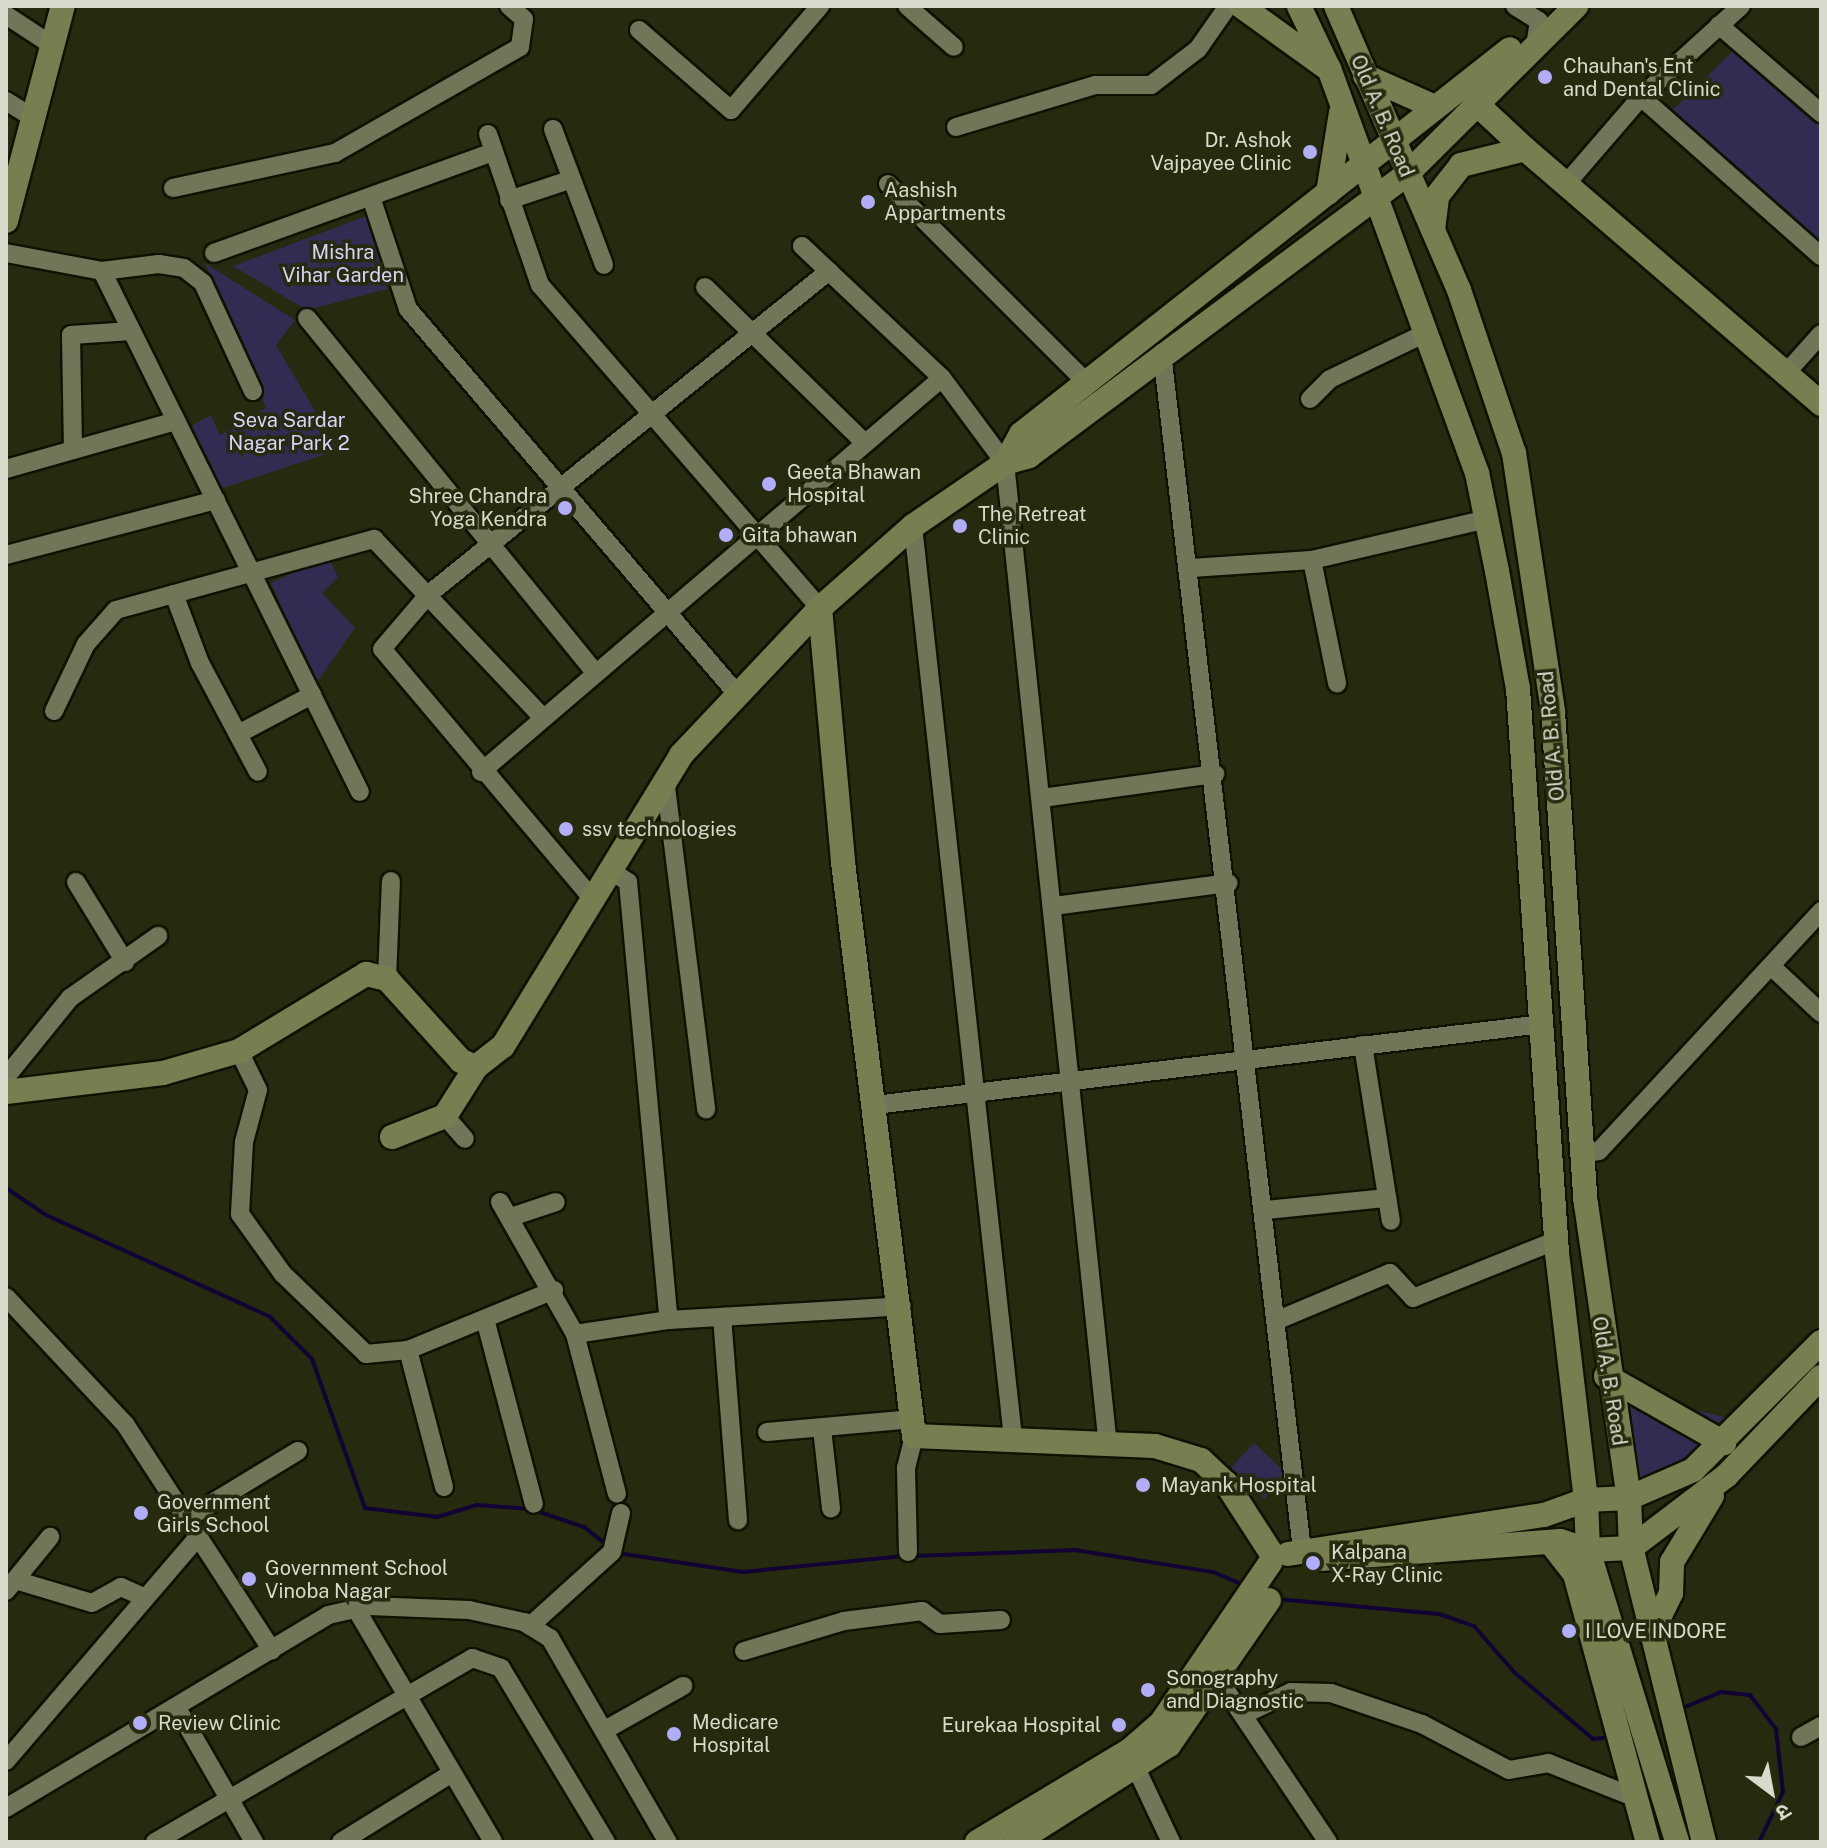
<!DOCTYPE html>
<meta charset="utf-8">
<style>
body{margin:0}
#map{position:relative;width:1827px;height:1848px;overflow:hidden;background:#262a0f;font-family:"Public Sans","Noto Sans Devanagari",sans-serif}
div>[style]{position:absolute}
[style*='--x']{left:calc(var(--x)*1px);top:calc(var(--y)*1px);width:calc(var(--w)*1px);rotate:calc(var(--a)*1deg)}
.green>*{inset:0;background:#302c52}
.stream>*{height:4px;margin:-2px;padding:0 2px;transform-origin:2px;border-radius:2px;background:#110334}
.roads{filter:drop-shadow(2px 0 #0f1200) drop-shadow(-2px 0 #0f1200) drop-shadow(0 2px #0f1200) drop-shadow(0 -2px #0f1200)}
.street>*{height:18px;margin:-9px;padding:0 9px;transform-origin:9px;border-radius:9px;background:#717659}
.secondary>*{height:24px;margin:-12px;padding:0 12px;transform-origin:12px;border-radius:12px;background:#787e50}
.dots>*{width:22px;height:22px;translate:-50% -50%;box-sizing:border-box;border:4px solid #262a0f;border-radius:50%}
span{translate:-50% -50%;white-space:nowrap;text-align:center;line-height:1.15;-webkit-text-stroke:7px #262a0f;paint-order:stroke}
.poi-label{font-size:20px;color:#d8dbcb}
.left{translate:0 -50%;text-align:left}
.right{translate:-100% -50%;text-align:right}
.street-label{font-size:20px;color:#d8dbcb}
.park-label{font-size:20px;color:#d6d5f8}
.frame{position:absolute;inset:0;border:8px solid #d8dbcb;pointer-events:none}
.north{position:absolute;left:1731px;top:1752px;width:80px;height:80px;-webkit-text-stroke:6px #262a0f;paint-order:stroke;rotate:148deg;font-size:22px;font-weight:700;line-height:32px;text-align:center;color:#d8dbcb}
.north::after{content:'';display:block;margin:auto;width:28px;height:36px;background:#d8dbcb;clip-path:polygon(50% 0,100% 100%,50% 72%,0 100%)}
</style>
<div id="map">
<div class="green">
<div style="clip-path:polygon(1737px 47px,1821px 126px,1821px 248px,1668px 115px)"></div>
<div style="clip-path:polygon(369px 215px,387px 289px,307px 310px,233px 266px)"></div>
<div style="clip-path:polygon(205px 263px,295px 320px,276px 345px,338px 450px,220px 489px,188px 428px,211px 415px,220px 435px,266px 408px)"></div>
<div style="clip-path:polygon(328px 556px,338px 577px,322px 593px,355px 628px,315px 685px,271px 583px)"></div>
<div style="clip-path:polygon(1607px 1387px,1746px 1423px,1629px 1498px)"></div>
<div style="clip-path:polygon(1254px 1443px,1287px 1474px,1264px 1499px,1231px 1468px)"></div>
</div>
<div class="stream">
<div style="--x:6;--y:1188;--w:48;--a:34"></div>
<div style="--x:46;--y:1215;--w:245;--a:24.4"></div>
<div style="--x:269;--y:1316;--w:61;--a:45"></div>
<div style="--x:312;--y:1359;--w:158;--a:70.4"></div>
<div style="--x:365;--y:1508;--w:73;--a:7.1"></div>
<div style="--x:437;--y:1517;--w:42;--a:-16.7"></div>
<div style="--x:477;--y:1505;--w:54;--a:4.2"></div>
<div style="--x:531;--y:1509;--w:56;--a:18.8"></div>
<div style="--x:584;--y:1527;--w:29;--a:38"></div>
<div style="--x:617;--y:1553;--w:127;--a:8.6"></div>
<div style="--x:743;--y:1572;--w:162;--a:-5.7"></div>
<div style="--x:913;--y:1556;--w:162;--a:-2.1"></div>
<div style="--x:1075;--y:1550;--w:140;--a:9.1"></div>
<div style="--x:1213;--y:1572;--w:34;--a:23"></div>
<div style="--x:1277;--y:1599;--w:163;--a:5.3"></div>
<div style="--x:1439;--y:1614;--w:37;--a:19"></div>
<div style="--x:1474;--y:1626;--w:62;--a:48.9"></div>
<div style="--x:1515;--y:1673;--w:102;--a:40.2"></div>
<div style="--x:1593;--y:1739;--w:18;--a:-6"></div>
<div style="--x:1678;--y:1710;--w:47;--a:-22.7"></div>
<div style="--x:1721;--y:1692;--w:29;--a:6"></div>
<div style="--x:1750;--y:1695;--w:43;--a:52.6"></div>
<div style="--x:1776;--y:1729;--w:63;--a:83.7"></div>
<div style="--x:1783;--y:1792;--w:55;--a:115.6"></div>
</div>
<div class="roads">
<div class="street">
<div style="--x:907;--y:6;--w:62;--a:41.1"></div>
<div style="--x:1515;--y:6;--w:28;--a:32"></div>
<div style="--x:1539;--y:21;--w:24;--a:99"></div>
<div style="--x:6;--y:15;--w:56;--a:33.4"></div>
<div style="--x:1719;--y:25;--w:135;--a:40.8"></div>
<div style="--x:639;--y:30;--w:122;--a:41"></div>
<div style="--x:731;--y:110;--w:137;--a:-49.4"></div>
<div style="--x:1641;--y:97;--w:240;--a:41.5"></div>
<div style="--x:6;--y:101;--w:32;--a:32"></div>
<div style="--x:956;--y:127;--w:145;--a:-16.8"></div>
<div style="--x:1095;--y:85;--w:56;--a:0"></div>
<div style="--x:1151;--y:85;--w:59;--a:-37.5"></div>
<div style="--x:1198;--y:49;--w:52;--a:-55.1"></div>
<div style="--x:553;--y:129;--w:145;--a:69.4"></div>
<div style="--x:488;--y:134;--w:160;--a:71"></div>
<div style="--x:540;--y:285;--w:427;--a:49.1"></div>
<div style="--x:888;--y:184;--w:281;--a:45"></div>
<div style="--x:1566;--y:184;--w:115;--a:-49.2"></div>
<div style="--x:1641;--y:97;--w:135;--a:-42.3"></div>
<div style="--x:173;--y:188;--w:166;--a:-12.2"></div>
<div style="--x:335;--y:153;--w:213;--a:-29.8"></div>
<div style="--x:520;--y:47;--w:28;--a:-82"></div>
<div style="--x:524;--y:19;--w:20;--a:-139"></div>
<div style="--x:371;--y:197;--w:118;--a:71.7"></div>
<div style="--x:408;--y:309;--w:506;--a:49.48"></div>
<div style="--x:509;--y:200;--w:66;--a:-18.4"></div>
<div style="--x:802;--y:246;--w:192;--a:43.3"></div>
<div style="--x:942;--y:378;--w:106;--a:53.5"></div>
<div style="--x:1005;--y:463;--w:988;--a:84.02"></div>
<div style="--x:6;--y:253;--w:98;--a:10.6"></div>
<div style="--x:102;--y:271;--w:581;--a:63.66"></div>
<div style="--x:214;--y:253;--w:297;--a:-19.9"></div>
<div style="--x:102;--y:271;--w:57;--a:-7"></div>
<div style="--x:159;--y:264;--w:25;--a:9"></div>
<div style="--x:184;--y:268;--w:24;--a:38"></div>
<div style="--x:203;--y:283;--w:119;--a:65.2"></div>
<div style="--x:705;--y:287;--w:221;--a:44.3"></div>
<div style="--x:307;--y:318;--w:456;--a:50.9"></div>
<div style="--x:1162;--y:353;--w:1205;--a:83.33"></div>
<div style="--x:1787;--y:372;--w:51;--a:-48.2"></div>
<div style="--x:1310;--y:399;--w:28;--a:-45"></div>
<div style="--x:1330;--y:379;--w:106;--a:-25.6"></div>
<div style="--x:73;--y:450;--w:115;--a:-91"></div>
<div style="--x:71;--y:335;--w:61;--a:-3.8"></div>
<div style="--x:6;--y:469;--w:177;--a:-15.8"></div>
<div style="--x:913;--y:526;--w:917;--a:83.74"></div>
<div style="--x:6;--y:555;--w:217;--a:-14.7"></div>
<div style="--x:1312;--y:560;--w:126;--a:78.5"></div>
<div style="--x:1191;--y:568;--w:121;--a:-3.8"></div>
<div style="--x:1312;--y:560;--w:180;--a:-13.2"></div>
<div style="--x:174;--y:594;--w:74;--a:69.4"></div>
<div style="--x:200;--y:663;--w:123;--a:62"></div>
<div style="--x:54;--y:711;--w:74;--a:-64.5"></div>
<div style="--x:86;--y:644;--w:45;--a:-48.6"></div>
<div style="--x:116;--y:610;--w:268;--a:-15.4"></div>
<div style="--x:374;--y:539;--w:246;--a:46.6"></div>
<div style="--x:238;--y:734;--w:84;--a:-27.8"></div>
<div style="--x:481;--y:772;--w:606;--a:-40.52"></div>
<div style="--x:665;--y:779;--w:333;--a:82.9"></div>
<div style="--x:1042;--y:798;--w:175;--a:-7.9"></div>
<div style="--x:608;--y:869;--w:24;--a:33"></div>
<div style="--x:628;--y:882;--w:440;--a:84.7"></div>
<div style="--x:76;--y:882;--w:94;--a:58.5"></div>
<div style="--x:591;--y:897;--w:324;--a:-130.1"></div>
<div style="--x:382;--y:649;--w:72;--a:-49.5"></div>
<div style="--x:429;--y:594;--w:514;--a:-38.92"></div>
<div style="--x:1054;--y:906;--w:176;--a:-7.5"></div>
<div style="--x:1771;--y:966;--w:69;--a:43.2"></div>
<div style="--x:387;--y:979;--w:98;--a:-87.7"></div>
<div style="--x:1363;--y:1045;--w:178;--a:81"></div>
<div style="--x:239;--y:1051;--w:43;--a:64"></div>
<div style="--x:258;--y:1090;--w:54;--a:105.1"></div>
<div style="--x:244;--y:1142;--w:72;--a:93.2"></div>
<div style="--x:240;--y:1214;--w:74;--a:54.4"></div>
<div style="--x:283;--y:1274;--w:115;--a:43.9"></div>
<div style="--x:366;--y:1354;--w:42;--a:-5.4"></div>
<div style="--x:6;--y:1077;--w:102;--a:-51"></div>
<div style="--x:70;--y:998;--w:108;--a:-35.2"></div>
<div style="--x:875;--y:1105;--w:672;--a:-6.92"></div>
<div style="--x:445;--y:1116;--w:30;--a:49"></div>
<div style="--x:1585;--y:1153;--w:14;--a:-8"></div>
<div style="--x:1599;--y:1151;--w:327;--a:-47.2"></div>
<div style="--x:500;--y:1202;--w:152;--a:60.4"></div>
<div style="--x:575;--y:1334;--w:165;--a:75.3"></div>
<div style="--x:1266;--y:1210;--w:122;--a:-5.7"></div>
<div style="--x:511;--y:1217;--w:47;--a:-18.4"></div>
<div style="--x:6;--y:1297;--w:174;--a:46.9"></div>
<div style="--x:125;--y:1424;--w:270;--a:57"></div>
<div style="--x:722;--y:1317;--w:204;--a:85.5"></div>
<div style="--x:485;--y:1319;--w:191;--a:75.2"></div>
<div style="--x:1278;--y:1320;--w:121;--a:-22.8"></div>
<div style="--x:1390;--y:1273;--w:34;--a:47"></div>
<div style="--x:1413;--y:1298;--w:155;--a:-21.9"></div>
<div style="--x:575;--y:1334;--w:95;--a:-8.5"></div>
<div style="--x:669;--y:1320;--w:233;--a:-3.4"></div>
<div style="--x:822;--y:1429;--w:80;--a:83.5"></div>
<div style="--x:767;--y:1432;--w:147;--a:-5.1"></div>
<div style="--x:444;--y:1487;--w:142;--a:-104.7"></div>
<div style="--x:408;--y:1350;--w:158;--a:-22.3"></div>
<div style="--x:186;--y:1519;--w:131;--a:-31.3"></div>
<div style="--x:908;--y:1552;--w:84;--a:-91.4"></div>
<div style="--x:906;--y:1468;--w:33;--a:-76"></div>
<div style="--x:15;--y:1580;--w:80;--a:16.6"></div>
<div style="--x:92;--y:1603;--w:33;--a:-29"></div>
<div style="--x:121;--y:1587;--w:24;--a:24"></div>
<div style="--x:6;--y:1591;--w:70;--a:-50.8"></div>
<div style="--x:356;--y:1609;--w:270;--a:59.5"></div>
<div style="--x:530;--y:1626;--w:110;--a:-42.1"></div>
<div style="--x:612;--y:1552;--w:40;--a:-77"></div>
<div style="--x:744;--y:1651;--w:104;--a:-16.7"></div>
<div style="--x:844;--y:1621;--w:79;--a:-7.3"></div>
<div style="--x:922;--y:1611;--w:22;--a:36"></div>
<div style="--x:940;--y:1624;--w:61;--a:-3.8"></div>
<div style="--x:1219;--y:1680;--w:195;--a:56.1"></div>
<div style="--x:177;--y:1708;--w:155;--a:60.1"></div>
<div style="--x:1243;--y:1715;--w:53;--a:-25.6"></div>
<div style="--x:1291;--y:1692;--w:40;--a:1.4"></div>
<div style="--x:1331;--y:1693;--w:96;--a:18.8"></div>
<div style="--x:1422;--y:1724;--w:98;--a:27.9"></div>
<div style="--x:1509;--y:1770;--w:40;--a:-10"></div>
<div style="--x:1548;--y:1763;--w:95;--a:21.7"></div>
<div style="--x:605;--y:1730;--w:90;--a:-29.4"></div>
<div style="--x:1801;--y:1737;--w:23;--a:-29"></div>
<div style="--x:6;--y:1761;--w:295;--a:-49.4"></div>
<div style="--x:1136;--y:1768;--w:82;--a:64.7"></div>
<div style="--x:6;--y:1808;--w:375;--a:-30.9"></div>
<div style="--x:328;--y:1615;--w:42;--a:-12.4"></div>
<div style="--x:369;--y:1606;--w:100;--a:2.3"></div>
<div style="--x:469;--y:1610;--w:56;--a:12.3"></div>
<div style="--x:524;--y:1622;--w:31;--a:32"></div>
<div style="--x:550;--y:1638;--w:236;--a:60"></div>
<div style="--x:155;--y:1842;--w:367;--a:-30.1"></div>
<div style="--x:472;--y:1658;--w:31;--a:19"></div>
<div style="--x:501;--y:1668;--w:203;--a:58.9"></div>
<div style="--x:341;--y:1842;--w:131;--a:-31.9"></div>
</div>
<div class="secondary">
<div style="--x:1241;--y:6;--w:106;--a:35.8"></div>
<div style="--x:1336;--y:6;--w:309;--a:66.6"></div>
<div style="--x:1459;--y:290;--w:172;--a:71.4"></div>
<div style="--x:1514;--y:453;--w:262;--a:81.4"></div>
<div style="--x:1553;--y:712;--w:493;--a:86.2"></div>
<div style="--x:1586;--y:1204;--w:297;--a:81.7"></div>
<div style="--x:1629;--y:1498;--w:70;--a:-23.6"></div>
<div style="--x:1693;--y:1470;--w:181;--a:-45"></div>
<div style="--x:1365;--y:76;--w:77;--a:23.9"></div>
<div style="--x:1479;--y:90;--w:16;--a:90"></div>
<div style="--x:1479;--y:106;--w:63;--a:43.1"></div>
<div style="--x:1525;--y:149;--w:391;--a:40.7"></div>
<div style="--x:1328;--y:193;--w:81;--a:-80.8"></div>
<div style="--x:6;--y:221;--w:222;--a:-75.2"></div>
<div style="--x:1433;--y:230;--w:34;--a:-83"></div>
<div style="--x:1437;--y:196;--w:39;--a:-52"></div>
<div style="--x:1461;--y:165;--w:66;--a:-14"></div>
<div style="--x:1005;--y:463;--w:33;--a:-61"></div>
<div style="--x:1021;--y:434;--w:622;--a:-38.21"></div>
<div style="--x:820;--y:608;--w:255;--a:84.8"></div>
<div style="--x:843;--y:862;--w:578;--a:82.95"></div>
<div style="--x:914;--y:1436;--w:241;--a:2.4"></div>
<div style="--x:1155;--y:1446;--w:48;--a:16.9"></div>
<div style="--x:1201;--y:1460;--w:34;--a:43"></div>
<div style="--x:1226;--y:1483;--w:85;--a:57.1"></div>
<div style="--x:6;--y:1092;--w:158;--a:-6.9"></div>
<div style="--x:163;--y:1073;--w:79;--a:-16.1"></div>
<div style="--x:239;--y:1051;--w:149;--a:-31.2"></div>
<div style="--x:366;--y:974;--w:22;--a:13"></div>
<div style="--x:387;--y:979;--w:110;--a:47.9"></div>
<div style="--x:461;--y:1061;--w:16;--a:22"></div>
<div style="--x:392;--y:1137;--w:57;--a:-21.6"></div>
<div style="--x:445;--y:1116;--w:58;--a:-57.7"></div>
<div style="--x:476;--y:1067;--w:34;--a:-38"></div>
<div style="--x:503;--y:1046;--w:341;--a:-58.5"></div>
<div style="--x:681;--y:755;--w:202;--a:-46.6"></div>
<div style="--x:820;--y:608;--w:124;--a:-41.4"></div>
<div style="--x:913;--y:526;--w:112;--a:-34.4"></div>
<div style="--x:1005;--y:463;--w:25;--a:-16"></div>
<div style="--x:1029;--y:456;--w:470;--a:-36.7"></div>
<div style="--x:1406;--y:175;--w:240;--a:-44.8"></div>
<div style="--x:1606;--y:1376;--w:136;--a:29.6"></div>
<div style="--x:1550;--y:1542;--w:41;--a:52"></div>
<div style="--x:1575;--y:1574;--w:278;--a:74.8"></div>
<div style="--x:1288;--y:1554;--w:259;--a:-8.7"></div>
<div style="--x:1544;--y:1515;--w:45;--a:-19.7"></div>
<div style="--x:1586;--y:1500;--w:250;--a:-96.7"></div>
<div style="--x:1557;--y:1252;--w:564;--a:-93.96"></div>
<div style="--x:1518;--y:689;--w:120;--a:-100.1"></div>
<div style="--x:1497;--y:571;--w:100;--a:-101.5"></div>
<div style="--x:1477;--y:473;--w:430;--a:-110.1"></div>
<div style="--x:1329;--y:69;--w:70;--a:-115.5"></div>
<div style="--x:1320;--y:1559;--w:241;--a:-4.3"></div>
<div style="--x:1560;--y:1541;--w:29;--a:18"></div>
<div style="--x:1588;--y:1550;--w:43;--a:-2.7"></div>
<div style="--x:1631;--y:1548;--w:50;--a:-92.3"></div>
<div style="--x:1629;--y:1498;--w:43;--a:177.3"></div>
<div style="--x:1586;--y:1500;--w:50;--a:87.7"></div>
<div style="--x:1588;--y:1550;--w:305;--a:73"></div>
<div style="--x:1651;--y:1634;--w:46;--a:-64"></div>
<div style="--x:1671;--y:1593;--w:31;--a:-88"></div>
<div style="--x:1672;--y:1562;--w:77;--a:-58.8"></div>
<div style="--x:977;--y:1842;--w:179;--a:-31"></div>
<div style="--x:1130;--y:1750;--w:41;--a:-41.1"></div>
<div style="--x:1161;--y:1723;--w:194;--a:-55.7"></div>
<div style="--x:1016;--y:1842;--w:181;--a:-32.4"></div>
<div style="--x:1169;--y:1745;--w:176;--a:-55.4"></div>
<div style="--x:1704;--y:1842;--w:303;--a:-103.9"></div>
<div style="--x:1631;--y:1548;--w:121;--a:-37.2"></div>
<div style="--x:1727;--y:1475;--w:136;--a:-46.2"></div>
</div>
</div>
<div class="dots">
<div style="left:1545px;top:77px;background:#b2adf9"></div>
<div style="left:1310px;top:152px;background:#b2adf9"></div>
<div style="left:868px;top:202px;background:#b2adf9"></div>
<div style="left:769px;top:484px;background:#b2adf9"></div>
<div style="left:565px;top:508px;background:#b2adf9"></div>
<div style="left:960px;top:526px;background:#b2adf9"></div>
<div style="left:726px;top:535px;background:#b2adf9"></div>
<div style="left:566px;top:829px;background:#b2adf9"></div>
<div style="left:1143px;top:1485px;background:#b2adf9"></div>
<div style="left:141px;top:1513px;background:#b2adf9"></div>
<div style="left:1313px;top:1563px;background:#b2adf9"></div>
<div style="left:249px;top:1579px;background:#b2adf9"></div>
<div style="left:1569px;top:1631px;background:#b2adf9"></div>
<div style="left:1148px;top:1690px;background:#b2adf9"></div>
<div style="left:140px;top:1723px;background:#b2adf9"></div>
<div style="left:1119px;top:1725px;background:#b2adf9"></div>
<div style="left:674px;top:1734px;background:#b2adf9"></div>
</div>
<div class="poi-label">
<span class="left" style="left:1563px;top:78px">Chauhan's Ent<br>and Dental Clinic</span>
<span class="right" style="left:1292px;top:152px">Dr. Ashok<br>Vajpayee Clinic</span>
<span class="left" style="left:884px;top:202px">Aashish<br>Appartments</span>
<span class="left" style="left:787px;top:484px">Geeta Bhawan<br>Hospital</span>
<span class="right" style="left:547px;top:508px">Shree Chandra<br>Yoga Kendra</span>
<span class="left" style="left:978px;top:526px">The Retreat<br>Clinic</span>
<span class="left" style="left:742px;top:535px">Gita bhawan</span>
<span class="left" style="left:582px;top:829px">ssv technologies</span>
<span class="left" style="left:1161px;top:1485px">Mayank Hospital</span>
<span class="left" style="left:157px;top:1514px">Government<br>Girls School</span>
<span class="left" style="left:1331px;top:1564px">Kalpana<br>X-Ray Clinic</span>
<span class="left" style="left:265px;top:1580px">Government School<br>Vinoba Nagar</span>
<span class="left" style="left:1585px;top:1631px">I LOVE INDORE</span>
<span class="left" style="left:1166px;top:1690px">Sonography<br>and Diagnostic</span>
<span class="left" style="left:692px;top:1734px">Medicare<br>Hospital</span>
<span class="left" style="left:158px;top:1723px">Review Clinic</span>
<span class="right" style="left:1101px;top:1725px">Eurekaa Hospital</span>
</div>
<div class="street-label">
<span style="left:1382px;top:116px;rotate:67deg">Old A. B. Road</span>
<span style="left:1552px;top:736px;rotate:-95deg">Old A. B. Road</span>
<span style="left:1609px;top:1381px;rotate:81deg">Old A. B. Road</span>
</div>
<div class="park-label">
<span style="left:343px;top:264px">Mishra<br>Vihar Garden</span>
<span style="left:289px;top:432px">Seva Sardar<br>Nagar Park 2</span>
</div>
<div class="frame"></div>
<div class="north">उ</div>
</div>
